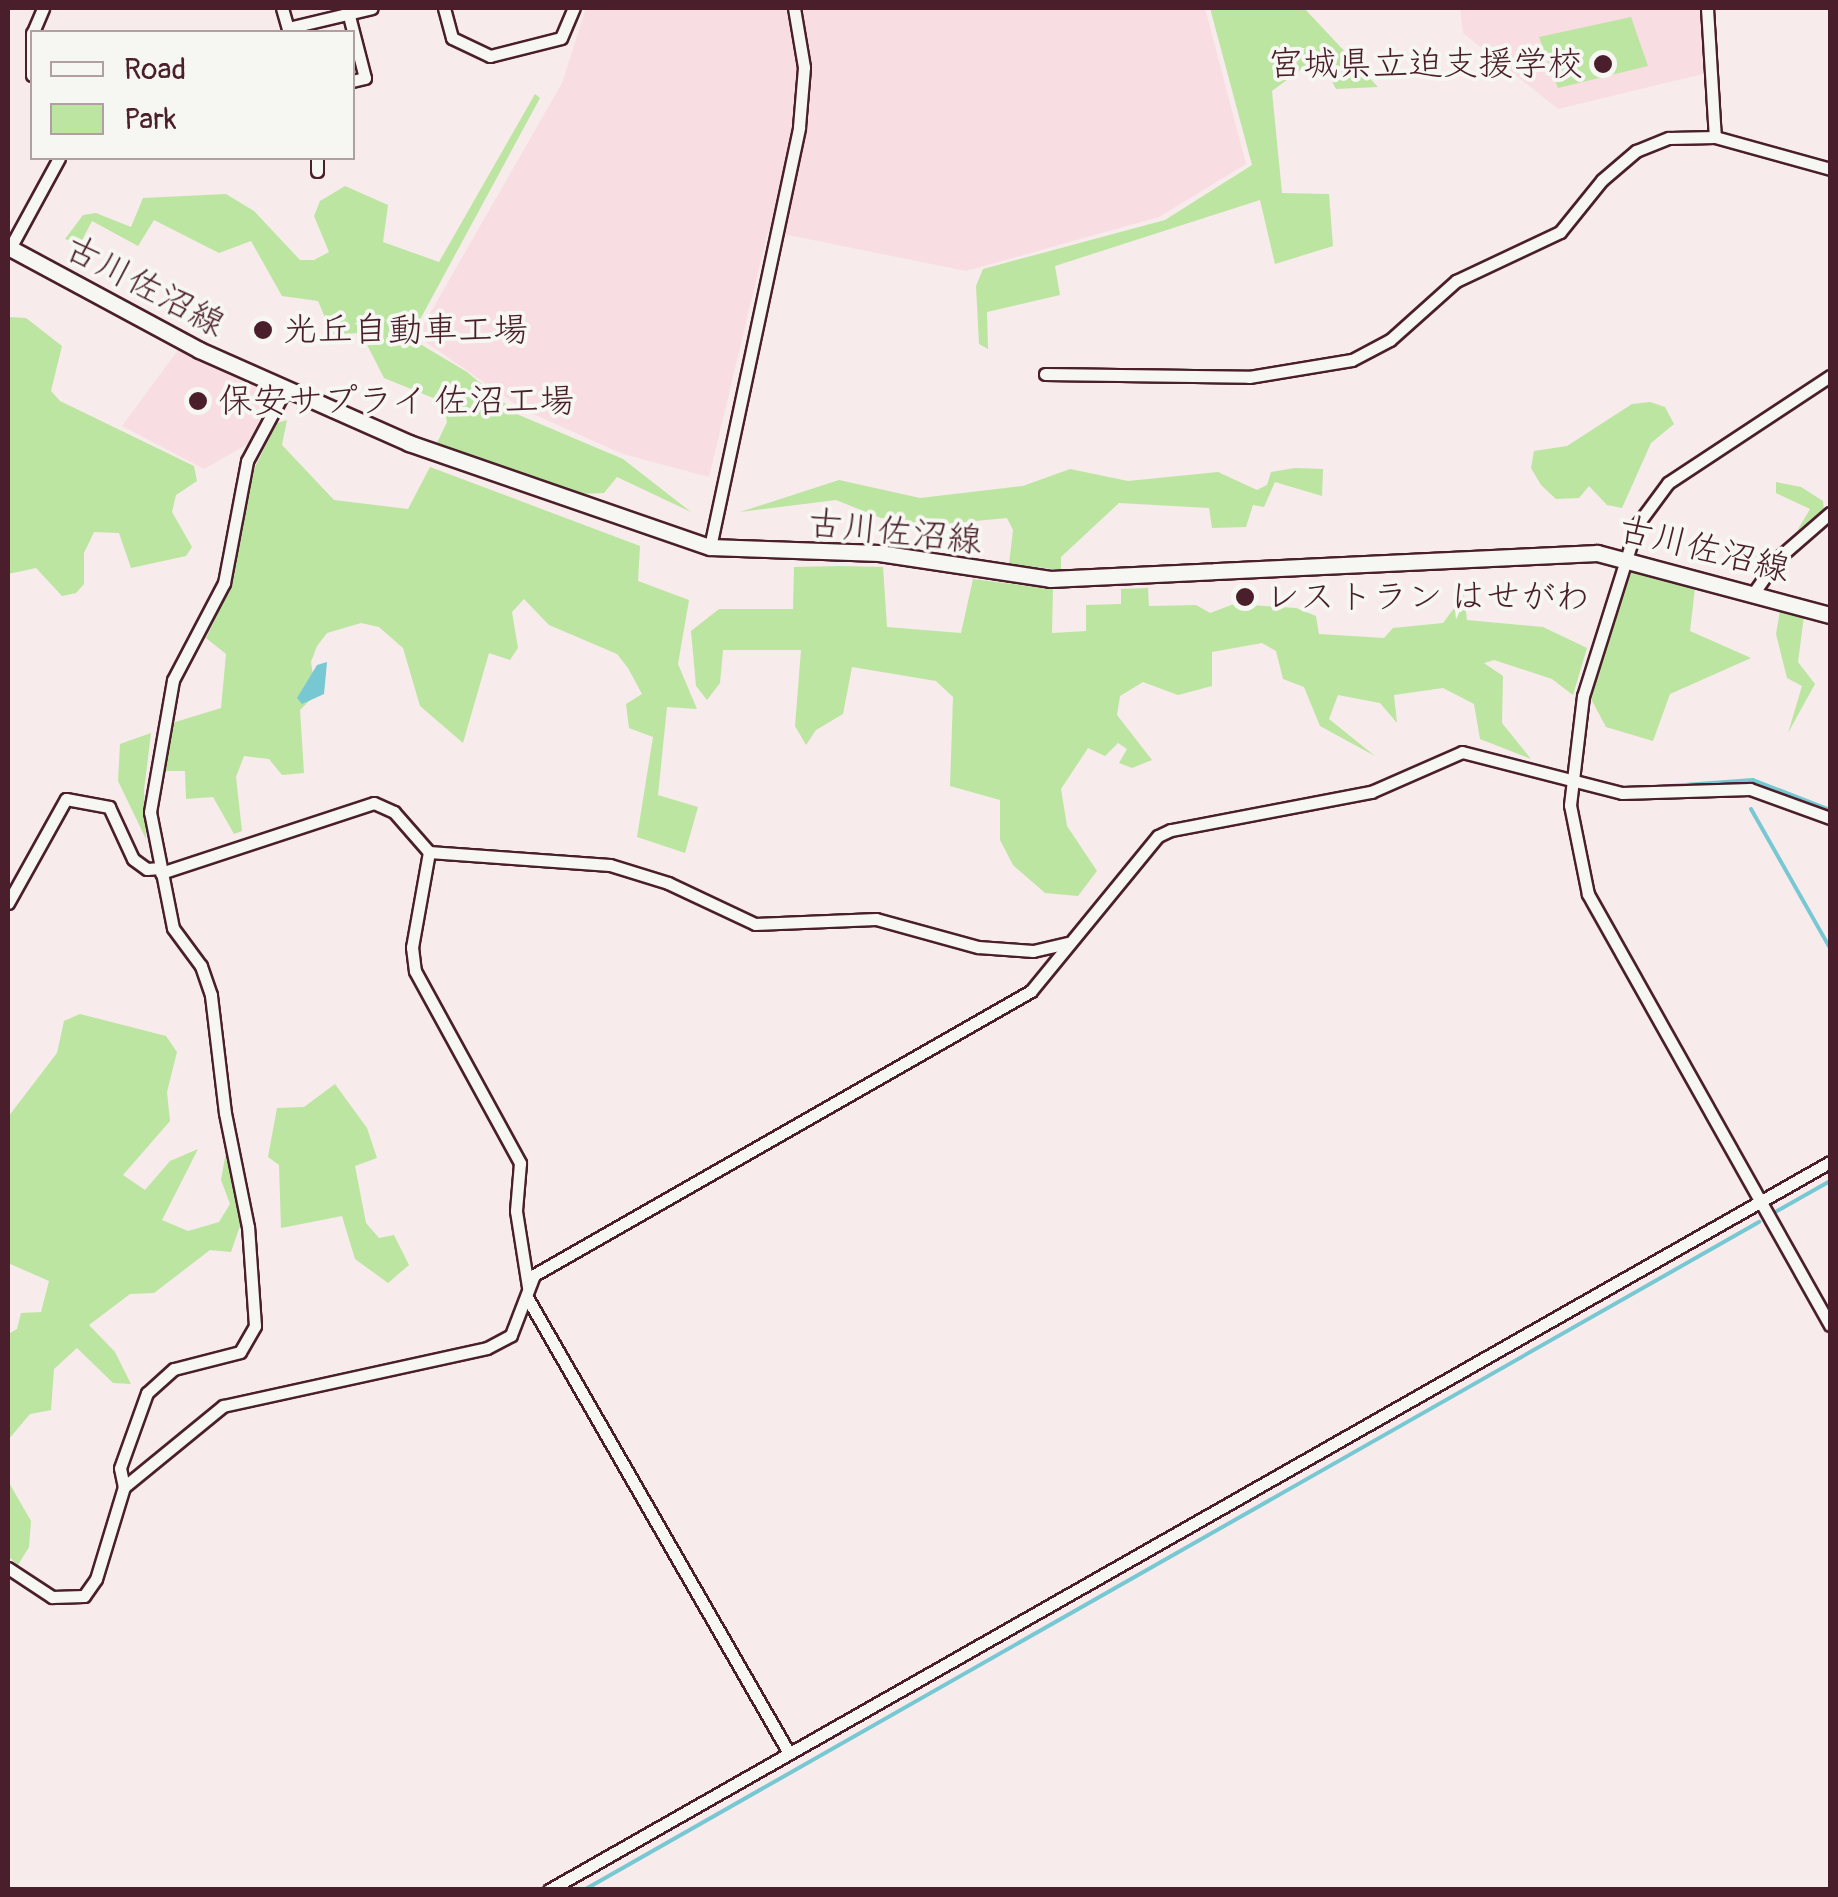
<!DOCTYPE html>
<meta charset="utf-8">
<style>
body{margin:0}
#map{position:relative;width:1838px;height:1897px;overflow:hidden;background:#f7ebeb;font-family:Pangolin,"Klee One",sans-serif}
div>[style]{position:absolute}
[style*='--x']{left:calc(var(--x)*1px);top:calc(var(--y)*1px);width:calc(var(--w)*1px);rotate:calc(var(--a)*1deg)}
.built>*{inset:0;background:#f8dee3}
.green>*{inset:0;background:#bce5a1}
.water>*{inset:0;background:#78c8d4}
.stream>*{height:4px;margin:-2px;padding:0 2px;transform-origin:2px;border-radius:2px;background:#78c8d4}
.roads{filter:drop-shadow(2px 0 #4a1f2b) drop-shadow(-2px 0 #4a1f2b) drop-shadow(0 2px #4a1f2b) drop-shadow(0 -2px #4a1f2b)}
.minor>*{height:11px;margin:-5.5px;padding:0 5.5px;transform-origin:5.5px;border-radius:5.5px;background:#f6f6f2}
.major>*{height:15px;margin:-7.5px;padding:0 7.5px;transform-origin:7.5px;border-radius:7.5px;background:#f6f6f2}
.dots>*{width:28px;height:28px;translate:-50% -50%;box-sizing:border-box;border:5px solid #f6f6f2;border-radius:50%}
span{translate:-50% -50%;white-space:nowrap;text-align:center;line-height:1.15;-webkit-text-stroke:8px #f6f6f2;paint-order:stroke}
.poi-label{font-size:35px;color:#4a1f2b}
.right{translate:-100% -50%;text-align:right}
.left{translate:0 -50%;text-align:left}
.street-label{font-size:35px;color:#4a1f2b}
.frame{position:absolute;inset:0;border:10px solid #4a1f2b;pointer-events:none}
.legend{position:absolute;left:30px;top:30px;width:325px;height:130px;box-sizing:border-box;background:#f6f6f2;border:2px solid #b1a0a2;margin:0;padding:12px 18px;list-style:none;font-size:30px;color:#4a1f2b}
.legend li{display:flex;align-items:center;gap:20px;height:50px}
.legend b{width:50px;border:2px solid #b1a0a2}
</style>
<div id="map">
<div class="built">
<div style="clip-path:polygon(586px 8px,1205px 8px,1246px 164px,1159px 217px,966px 271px,768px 231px,709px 477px,623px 454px,524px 410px,417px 336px,562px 83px)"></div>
<div style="clip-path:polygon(1460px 8px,1702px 8px,1707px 73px,1558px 109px,1463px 33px)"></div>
<div style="clip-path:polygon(178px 350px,274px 396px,248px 444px,204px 469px,122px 426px)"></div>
</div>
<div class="green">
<div style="clip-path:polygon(1210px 8px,1304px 8px,1378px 87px,1336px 89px,1319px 56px,1272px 91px,1282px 193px,1329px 194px,1333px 246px,1275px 264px,1260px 200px,1055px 266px,1060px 295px,987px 312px,988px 349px,979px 344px,976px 286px,983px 269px,1165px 220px,1252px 165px)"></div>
<div style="clip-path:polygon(1631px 17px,1648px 66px,1558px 88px,1539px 37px)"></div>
<div style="clip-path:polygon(535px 94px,540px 98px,410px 338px,467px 372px,519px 415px,623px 459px,691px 512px,617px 477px,604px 493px,577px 494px,437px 443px,447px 422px,443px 402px,384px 378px,361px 333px,332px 334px,318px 301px,282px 296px,251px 241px,219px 253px,154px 220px,138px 246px,92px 221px,80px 244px,65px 239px,83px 215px,96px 213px,131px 227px,143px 198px,226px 194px,254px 211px,300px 260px,314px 260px,329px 252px,314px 216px,320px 201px,345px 186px,388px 205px,383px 242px,439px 262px)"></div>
<div style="clip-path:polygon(8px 317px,26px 318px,62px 346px,51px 391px,60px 401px,194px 466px,197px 481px,176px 495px,172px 512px,192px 547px,186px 556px,131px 568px,119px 533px,94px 532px,84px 553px,84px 584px,76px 593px,62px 596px,36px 568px,8px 574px)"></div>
<div style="clip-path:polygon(1650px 402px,1665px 407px,1674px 424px,1651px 443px,1622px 508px,1607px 505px,1589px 486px,1579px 498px,1556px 499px,1541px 485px,1531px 468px,1534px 451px,1567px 446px,1632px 404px)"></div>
<div style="clip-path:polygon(287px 420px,282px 445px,334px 500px,408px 509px,430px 467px,640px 546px,638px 581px,689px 600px,678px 664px,697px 709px,667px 707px,658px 795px,698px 807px,685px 853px,637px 837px,653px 737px,629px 728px,626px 704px,642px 694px,628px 668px,617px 654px,549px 625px,524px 599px,512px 612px,518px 648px,510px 660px,489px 653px,463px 743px,420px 706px,403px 648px,379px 627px,361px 623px,327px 633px,317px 646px,311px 662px,316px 694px,300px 710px,304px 773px,282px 775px,269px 759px,244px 756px,236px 777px,242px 831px,234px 834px,213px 797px,186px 799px,185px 771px,162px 771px,169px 724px,221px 708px,226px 654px,206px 638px,231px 586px,250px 477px,277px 423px)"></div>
<div style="clip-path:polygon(1295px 468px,1323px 469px,1322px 496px,1275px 482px,1264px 507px,1253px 505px,1246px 527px,1212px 528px,1209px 508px,1119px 503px,1061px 557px,1061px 570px,1009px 564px,1013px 530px,1007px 518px,933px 525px,881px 518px,836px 500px,740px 512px,839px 480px,920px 498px,1023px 486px,1070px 469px,1128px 481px,1218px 472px,1257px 490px,1267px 485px,1271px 472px)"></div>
<div style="clip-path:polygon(1776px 482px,1801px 487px,1823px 501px,1824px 511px,1797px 531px,1810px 509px,1776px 493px)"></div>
<div style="clip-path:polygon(840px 566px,883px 567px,887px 627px,961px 633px,973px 579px,1053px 589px,1052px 633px,1086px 631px,1086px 605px,1121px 604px,1121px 589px,1148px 588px,1149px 606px,1196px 605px,1210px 613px,1234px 604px,1296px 608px,1316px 616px,1319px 634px,1384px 638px,1393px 628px,1443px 623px,1464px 595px,1467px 620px,1543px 627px,1587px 648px,1573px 695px,1552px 679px,1494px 660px,1484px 663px,1503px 676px,1502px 723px,1531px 759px,1480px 739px,1474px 704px,1443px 688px,1394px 695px,1397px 723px,1380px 703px,1338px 695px,1329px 719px,1375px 756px,1320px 726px,1304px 687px,1283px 679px,1276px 651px,1262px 643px,1212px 652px,1212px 686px,1178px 695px,1143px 682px,1120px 696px,1117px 715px,1152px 760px,1132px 768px,1119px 763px,1127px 749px,1118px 743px,1105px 756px,1088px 748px,1061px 789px,1067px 826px,1097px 871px,1078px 896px,1045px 893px,1013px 865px,1000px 840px,1000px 800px,950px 786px,953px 697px,936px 681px,852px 667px,843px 714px,816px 730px,806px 745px,795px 726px,801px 650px,723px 650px,720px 683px,707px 700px,696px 686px,691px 631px,719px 609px,793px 609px,794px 567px)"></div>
<div style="clip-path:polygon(1631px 572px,1695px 588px,1690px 631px,1751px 658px,1670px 694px,1653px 741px,1606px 727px,1590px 697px)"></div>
<div style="clip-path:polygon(1780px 610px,1804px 616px,1798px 662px,1815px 684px,1788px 733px,1802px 686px,1787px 678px,1776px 634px)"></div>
<div style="clip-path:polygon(151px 733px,144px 790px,146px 839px,118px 781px,120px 744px)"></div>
<div style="clip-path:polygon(80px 1014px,166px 1036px,177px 1052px,167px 1092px,170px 1121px,123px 1175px,145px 1190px,170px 1161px,198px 1149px,162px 1220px,188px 1231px,219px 1222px,230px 1204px,221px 1180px,226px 1152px,242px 1220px,231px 1252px,210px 1250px,154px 1293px,130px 1294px,89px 1325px,115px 1352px,131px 1384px,113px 1383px,77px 1348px,54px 1369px,51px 1410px,30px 1414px,8px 1440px,8px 1334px,17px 1329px,21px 1313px,41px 1312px,49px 1281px,8px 1263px,8px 1117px,57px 1053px,64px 1021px)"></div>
<div style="clip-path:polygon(335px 1084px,367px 1128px,377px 1158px,355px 1166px,366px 1223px,379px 1238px,394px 1235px,409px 1265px,388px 1283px,355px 1259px,342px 1216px,281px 1228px,279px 1165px,268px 1157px,277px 1108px,304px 1107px)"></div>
<div style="clip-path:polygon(8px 1481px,31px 1521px,29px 1547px,18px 1565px,8px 1556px)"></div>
</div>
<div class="water">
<div style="clip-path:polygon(327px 662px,324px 694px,302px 704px,297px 698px,317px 665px)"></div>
</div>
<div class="stream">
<div style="--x:1671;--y:786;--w:82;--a:-4.2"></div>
<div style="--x:1753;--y:780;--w:83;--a:21.3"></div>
<div style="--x:1751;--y:809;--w:160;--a:60.4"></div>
<div style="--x:1777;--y:1211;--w:61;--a:-29.5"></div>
<div style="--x:584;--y:1890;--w:1352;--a:-29.62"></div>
</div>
<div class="roads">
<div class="minor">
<div style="--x:282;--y:8;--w:25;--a:74"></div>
<div style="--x:347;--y:8;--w:72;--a:75.6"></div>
<div style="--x:365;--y:78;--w:13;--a:167"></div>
<div style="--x:444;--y:8;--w:31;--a:75"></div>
<div style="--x:452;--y:38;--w:42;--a:25.3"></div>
<div style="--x:490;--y:56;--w:73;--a:-14.2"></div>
<div style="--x:561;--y:38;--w:33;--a:-67"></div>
<div style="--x:1707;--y:8;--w:129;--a:86.5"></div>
<div style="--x:288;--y:28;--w:86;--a:-13.4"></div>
<div style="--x:33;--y:32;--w:26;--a:-67"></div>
<div style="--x:32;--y:33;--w:42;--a:90"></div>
<div style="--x:317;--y:171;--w:13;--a:-90"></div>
<div style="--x:10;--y:248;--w:102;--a:-61.4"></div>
<div style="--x:1045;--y:374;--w:204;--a:0.8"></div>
<div style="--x:1249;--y:377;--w:104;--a:-9.4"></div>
<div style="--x:1352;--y:360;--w:43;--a:-27.8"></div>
<div style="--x:1390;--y:340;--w:89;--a:-41.8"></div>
<div style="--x:1456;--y:281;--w:115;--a:-25.2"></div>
<div style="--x:1560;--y:232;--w:67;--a:-51.1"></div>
<div style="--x:1602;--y:180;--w:45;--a:-40.5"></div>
<div style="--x:1636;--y:151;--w:35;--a:-22"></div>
<div style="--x:1669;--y:138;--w:46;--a:-1.2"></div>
<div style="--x:1715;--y:137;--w:119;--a:15.5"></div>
<div style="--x:1830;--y:376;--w:194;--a:146.6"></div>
<div style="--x:1668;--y:483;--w:52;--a:126.4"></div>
<div style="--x:1637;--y:525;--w:179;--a:107.5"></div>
<div style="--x:1583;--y:696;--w:110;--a:96.8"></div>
<div style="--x:1570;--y:805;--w:91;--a:78.6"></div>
<div style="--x:1588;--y:894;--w:494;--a:60.7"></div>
<div style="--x:710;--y:547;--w:429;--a:-78"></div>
<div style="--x:799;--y:127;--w:60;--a:-85.2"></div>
<div style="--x:804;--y:67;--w:60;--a:-99.6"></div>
<div style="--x:1755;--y:591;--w:39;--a:-55"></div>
<div style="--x:1777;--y:559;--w:70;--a:-41"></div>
<div style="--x:429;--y:852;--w:97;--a:100.1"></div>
<div style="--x:412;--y:947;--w:24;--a:83"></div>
<div style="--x:415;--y:971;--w:219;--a:61.3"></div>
<div style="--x:520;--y:1163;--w:48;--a:94.8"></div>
<div style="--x:516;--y:1211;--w:77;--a:81"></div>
<div style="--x:161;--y:873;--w:224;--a:-18.2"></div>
<div style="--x:374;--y:803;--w:22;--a:24"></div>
<div style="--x:394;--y:812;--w:53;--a:48.8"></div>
<div style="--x:429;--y:852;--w:181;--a:4.1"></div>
<div style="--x:610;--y:865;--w:61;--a:17.2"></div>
<div style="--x:668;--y:883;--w:96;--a:25.2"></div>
<div style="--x:755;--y:924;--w:121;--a:-2.4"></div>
<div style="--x:876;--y:919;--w:106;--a:15.4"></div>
<div style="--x:978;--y:947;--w:55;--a:4.2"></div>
<div style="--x:1033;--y:951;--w:35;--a:-13"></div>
<div style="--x:8;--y:903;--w:119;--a:-60.9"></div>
<div style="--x:66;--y:799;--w:44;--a:10.5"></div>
<div style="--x:109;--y:807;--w:57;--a:65.2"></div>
<div style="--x:133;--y:859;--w:17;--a:36"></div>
<div style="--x:147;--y:869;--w:13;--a:-4"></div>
<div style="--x:528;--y:1299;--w:524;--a:60.11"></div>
<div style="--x:124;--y:1487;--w:19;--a:-102"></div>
<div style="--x:120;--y:1468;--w:80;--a:-70.2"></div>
<div style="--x:147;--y:1393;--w:36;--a:-42"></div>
<div style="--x:174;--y:1369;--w:68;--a:-14.4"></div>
<div style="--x:240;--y:1352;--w:30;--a:-60"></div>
<div style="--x:255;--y:1326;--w:99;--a:-94"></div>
<div style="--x:248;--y:1227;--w:116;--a:-101.4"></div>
<div style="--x:225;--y:1113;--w:119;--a:-96.8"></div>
<div style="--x:211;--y:995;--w:31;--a:-109"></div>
<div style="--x:201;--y:966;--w:47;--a:-126.4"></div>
<div style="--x:173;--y:928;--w:118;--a:-101.2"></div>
<div style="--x:150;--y:812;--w:134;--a:-80.1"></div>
<div style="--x:173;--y:680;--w:110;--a:-62.3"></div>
<div style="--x:224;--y:583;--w:124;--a:-79.3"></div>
<div style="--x:247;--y:461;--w:81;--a:-61.8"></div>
<div style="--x:8;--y:1568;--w:53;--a:33.4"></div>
<div style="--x:52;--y:1597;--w:32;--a:-2"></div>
<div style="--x:84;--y:1596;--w:21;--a:-55"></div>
<div style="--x:96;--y:1579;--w:96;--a:-73.1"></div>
<div style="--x:124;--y:1487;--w:128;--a:-39.3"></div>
<div style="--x:223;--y:1406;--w:270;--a:-12.4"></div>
<div style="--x:487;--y:1348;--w:27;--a:-28"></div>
<div style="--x:511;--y:1335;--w:64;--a:-69"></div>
<div style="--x:534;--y:1275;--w:572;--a:-29.74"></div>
<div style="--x:1031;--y:991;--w:200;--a:-50.7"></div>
<div style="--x:1158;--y:836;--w:14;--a:-25"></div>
<div style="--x:1171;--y:830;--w:204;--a:-10.8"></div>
<div style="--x:1371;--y:792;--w:99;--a:-23.7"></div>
<div style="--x:1462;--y:752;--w:165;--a:14.4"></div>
<div style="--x:1622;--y:793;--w:128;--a:-1.8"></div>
<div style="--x:1750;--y:789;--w:85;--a:19.9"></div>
<div style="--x:549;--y:1890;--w:1473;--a:-29.61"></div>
</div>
<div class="major">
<div style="--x:8;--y:247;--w:217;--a:28.3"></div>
<div style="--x:199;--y:350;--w:230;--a:23.9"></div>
<div style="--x:409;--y:443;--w:318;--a:19.1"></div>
<div style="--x:710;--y:547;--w:169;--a:2"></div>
<div style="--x:879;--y:553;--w:173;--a:8.6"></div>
<div style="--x:1050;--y:579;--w:548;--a:-2.72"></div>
<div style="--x:1597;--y:553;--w:241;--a:14.9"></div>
</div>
</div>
<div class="dots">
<div style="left:1603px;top:64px;background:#4a1f2b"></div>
<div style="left:263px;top:330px;background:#4a1f2b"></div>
<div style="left:198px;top:401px;background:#4a1f2b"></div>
<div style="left:1245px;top:597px;background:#4a1f2b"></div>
</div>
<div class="poi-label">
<span class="right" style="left:1583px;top:64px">宮城県立迫支援学校</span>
<span class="left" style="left:283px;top:330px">光丘自動車工場</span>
<span class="left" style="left:218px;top:401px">保安サプライ 佐沼工場</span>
<span class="left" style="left:1265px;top:597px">レストラン はせがわ</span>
</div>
<div class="street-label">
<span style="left:145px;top:286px;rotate:28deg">古川佐沼線</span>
<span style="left:895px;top:532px;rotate:6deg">古川佐沼線</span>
<span style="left:1704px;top:549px;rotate:14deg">古川佐沼線</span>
</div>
<div class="frame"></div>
<ul class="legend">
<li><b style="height:12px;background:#f6f6f2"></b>Road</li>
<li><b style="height:28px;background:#bce5a1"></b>Park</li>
</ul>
</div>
